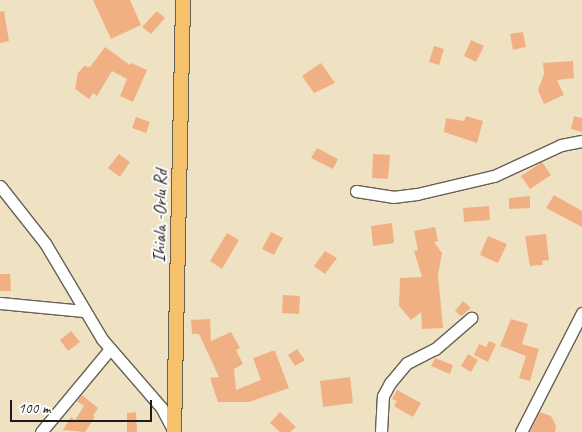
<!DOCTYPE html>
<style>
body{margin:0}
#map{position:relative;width:582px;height:432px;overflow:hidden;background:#efe2c3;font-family:Caveat,sans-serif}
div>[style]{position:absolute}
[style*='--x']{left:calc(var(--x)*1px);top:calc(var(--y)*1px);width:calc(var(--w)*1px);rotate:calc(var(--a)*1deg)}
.building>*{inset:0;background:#f1b084}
.roads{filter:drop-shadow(1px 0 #666156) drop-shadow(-1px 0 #666156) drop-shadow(0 1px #666156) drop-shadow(0 -1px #666156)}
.minor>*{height:11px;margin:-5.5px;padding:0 5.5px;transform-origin:5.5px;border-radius:5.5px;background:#fff}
.major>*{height:14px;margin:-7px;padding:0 7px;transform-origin:7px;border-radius:7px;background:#f5c16b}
span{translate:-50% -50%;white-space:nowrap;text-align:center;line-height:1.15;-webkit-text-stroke:4px #fff;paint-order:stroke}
.street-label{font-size:18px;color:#1c1c1c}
.scale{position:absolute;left:10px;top:400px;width:142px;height:22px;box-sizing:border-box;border:2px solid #1c1c1c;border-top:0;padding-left:6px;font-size:15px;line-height:18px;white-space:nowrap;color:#1c1c1c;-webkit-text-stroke:4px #fff;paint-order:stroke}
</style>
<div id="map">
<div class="building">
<div style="clip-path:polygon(93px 0,130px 0,141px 25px,111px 39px)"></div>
<div style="clip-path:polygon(4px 11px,9px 41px,0 43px,0 12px)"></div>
<div style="clip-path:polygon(157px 11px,165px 18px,151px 34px,142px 27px)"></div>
<div style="clip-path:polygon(523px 32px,526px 47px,513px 50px,510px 34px)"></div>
<div style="clip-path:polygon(471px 40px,484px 46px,476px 62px,464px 56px)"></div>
<div style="clip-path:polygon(434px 46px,444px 49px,439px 65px,429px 62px)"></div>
<div style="clip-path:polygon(105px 47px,130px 65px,131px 63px,147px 70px,133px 102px,120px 96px,127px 79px,112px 71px,97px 96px,93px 93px,89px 99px,75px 89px,78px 73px,84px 66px,90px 67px)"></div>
<div style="clip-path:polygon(573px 61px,574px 78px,557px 80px,564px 95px,544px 104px,538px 90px,544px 74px,543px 63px)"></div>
<div style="clip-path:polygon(321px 63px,335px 83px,314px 93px,302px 76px)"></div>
<div style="clip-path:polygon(466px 116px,483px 121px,477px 143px,444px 132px,446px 118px,464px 121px)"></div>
<div style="clip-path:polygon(574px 116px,582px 118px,582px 132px,571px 129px)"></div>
<div style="clip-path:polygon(136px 117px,150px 122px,146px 133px,132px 128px)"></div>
<div style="clip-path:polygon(317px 148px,338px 159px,333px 169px,311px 158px)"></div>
<div style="clip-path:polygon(119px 154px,130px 162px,120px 177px,108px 168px)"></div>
<div style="clip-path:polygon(373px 154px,390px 155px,388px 179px,372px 178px)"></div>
<div style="clip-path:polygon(542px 162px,551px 175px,530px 189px,521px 176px)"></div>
<div style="clip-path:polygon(554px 195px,582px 211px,582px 227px,546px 208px)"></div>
<div style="clip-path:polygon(530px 196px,530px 208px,509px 209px,509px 198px)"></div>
<div style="clip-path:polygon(489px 206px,490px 220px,464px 222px,463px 208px)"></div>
<div style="clip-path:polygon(392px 223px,394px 243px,373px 246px,371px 226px)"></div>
<div style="clip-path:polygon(435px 227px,438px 241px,434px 242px,442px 253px,438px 275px,443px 328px,422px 329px,421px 312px,411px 320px,399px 306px,400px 278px,422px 277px,414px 251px,418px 250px,414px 231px)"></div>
<div style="clip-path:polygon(271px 232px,283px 238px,274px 255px,262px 249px)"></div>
<div style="clip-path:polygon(227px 233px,239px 240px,222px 269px,210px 261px)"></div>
<div style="clip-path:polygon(546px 234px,549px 260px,542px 261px,543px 265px,530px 266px,525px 236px)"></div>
<div style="clip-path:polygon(488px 236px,507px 244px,498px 263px,480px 255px)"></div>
<div style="clip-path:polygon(325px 251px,337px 258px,325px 274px,314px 266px)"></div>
<div style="clip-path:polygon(0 274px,10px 274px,11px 291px,0 291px)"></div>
<div style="clip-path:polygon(283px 295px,300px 296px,299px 314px,282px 313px)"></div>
<div style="clip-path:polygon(463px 301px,471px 308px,461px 316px,455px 311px)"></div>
<div style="clip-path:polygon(210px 319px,211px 341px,231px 332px,240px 348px,236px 350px,243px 364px,234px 369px,236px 390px,261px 380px,253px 358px,272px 351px,275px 351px,289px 388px,249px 402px,218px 402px,210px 378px,219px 377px,199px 334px,192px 334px,191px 320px)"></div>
<div style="clip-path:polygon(511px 319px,528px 324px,522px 344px,539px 349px,530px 381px,519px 378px,526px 356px,500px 346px)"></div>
<div style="clip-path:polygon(71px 331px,80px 342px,68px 351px,60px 340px)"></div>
<div style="clip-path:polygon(489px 341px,496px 344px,488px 362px,474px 355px,479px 344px,486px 347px)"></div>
<div style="clip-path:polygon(297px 349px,305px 360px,295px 366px,288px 355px)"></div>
<div style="clip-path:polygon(468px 354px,478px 360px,471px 372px,461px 366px)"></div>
<div style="clip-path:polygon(435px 358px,453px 365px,450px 374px,431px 366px)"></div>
<div style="clip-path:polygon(350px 377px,353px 403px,323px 407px,320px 381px)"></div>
<div style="clip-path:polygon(397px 390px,421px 403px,413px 417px,394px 406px,397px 401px,392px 399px)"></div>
<div style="clip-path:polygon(82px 395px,98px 408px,93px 416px,95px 417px,85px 432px,63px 430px,71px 417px,75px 420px,84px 406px,77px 401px)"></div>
<div style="clip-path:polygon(136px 412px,137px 432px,127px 432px,127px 413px)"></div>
<div style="clip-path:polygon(280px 412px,296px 427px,290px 432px,280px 432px,270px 423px)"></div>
<div style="clip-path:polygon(540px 412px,551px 416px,556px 426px,555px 432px,530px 432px)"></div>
</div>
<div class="roads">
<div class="minor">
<div style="--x:0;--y:186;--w:73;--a:51.7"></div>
<div style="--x:45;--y:243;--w:112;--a:59.3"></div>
<div style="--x:102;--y:339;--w:90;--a:49.1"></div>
<div style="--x:161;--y:407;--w:27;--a:62"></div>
<div style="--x:356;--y:191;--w:37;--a:9"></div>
<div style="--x:393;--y:197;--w:24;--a:-7"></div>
<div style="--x:417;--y:194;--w:79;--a:-13.2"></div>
<div style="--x:494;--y:176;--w:74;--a:-24.8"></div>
<div style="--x:561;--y:145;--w:21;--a:-11"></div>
<div style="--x:0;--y:303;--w:84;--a:5.4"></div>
<div style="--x:41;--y:432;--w:108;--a:-50.3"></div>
<div style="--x:381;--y:432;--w:36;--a:-87"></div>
<div style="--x:383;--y:396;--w:15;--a:-62"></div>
<div style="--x:390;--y:383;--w:26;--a:-50"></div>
<div style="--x:407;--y:363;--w:31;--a:-27"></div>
<div style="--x:435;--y:349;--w:48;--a:-40.7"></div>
<div style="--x:521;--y:432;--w:134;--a:-62.9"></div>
</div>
<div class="major">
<div style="--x:174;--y:432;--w:432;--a:-88.8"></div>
</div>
</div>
<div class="street-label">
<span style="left:160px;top:216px;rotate:-89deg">Ihiala -Orlu Rd</span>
</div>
<div class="scale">100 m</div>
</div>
